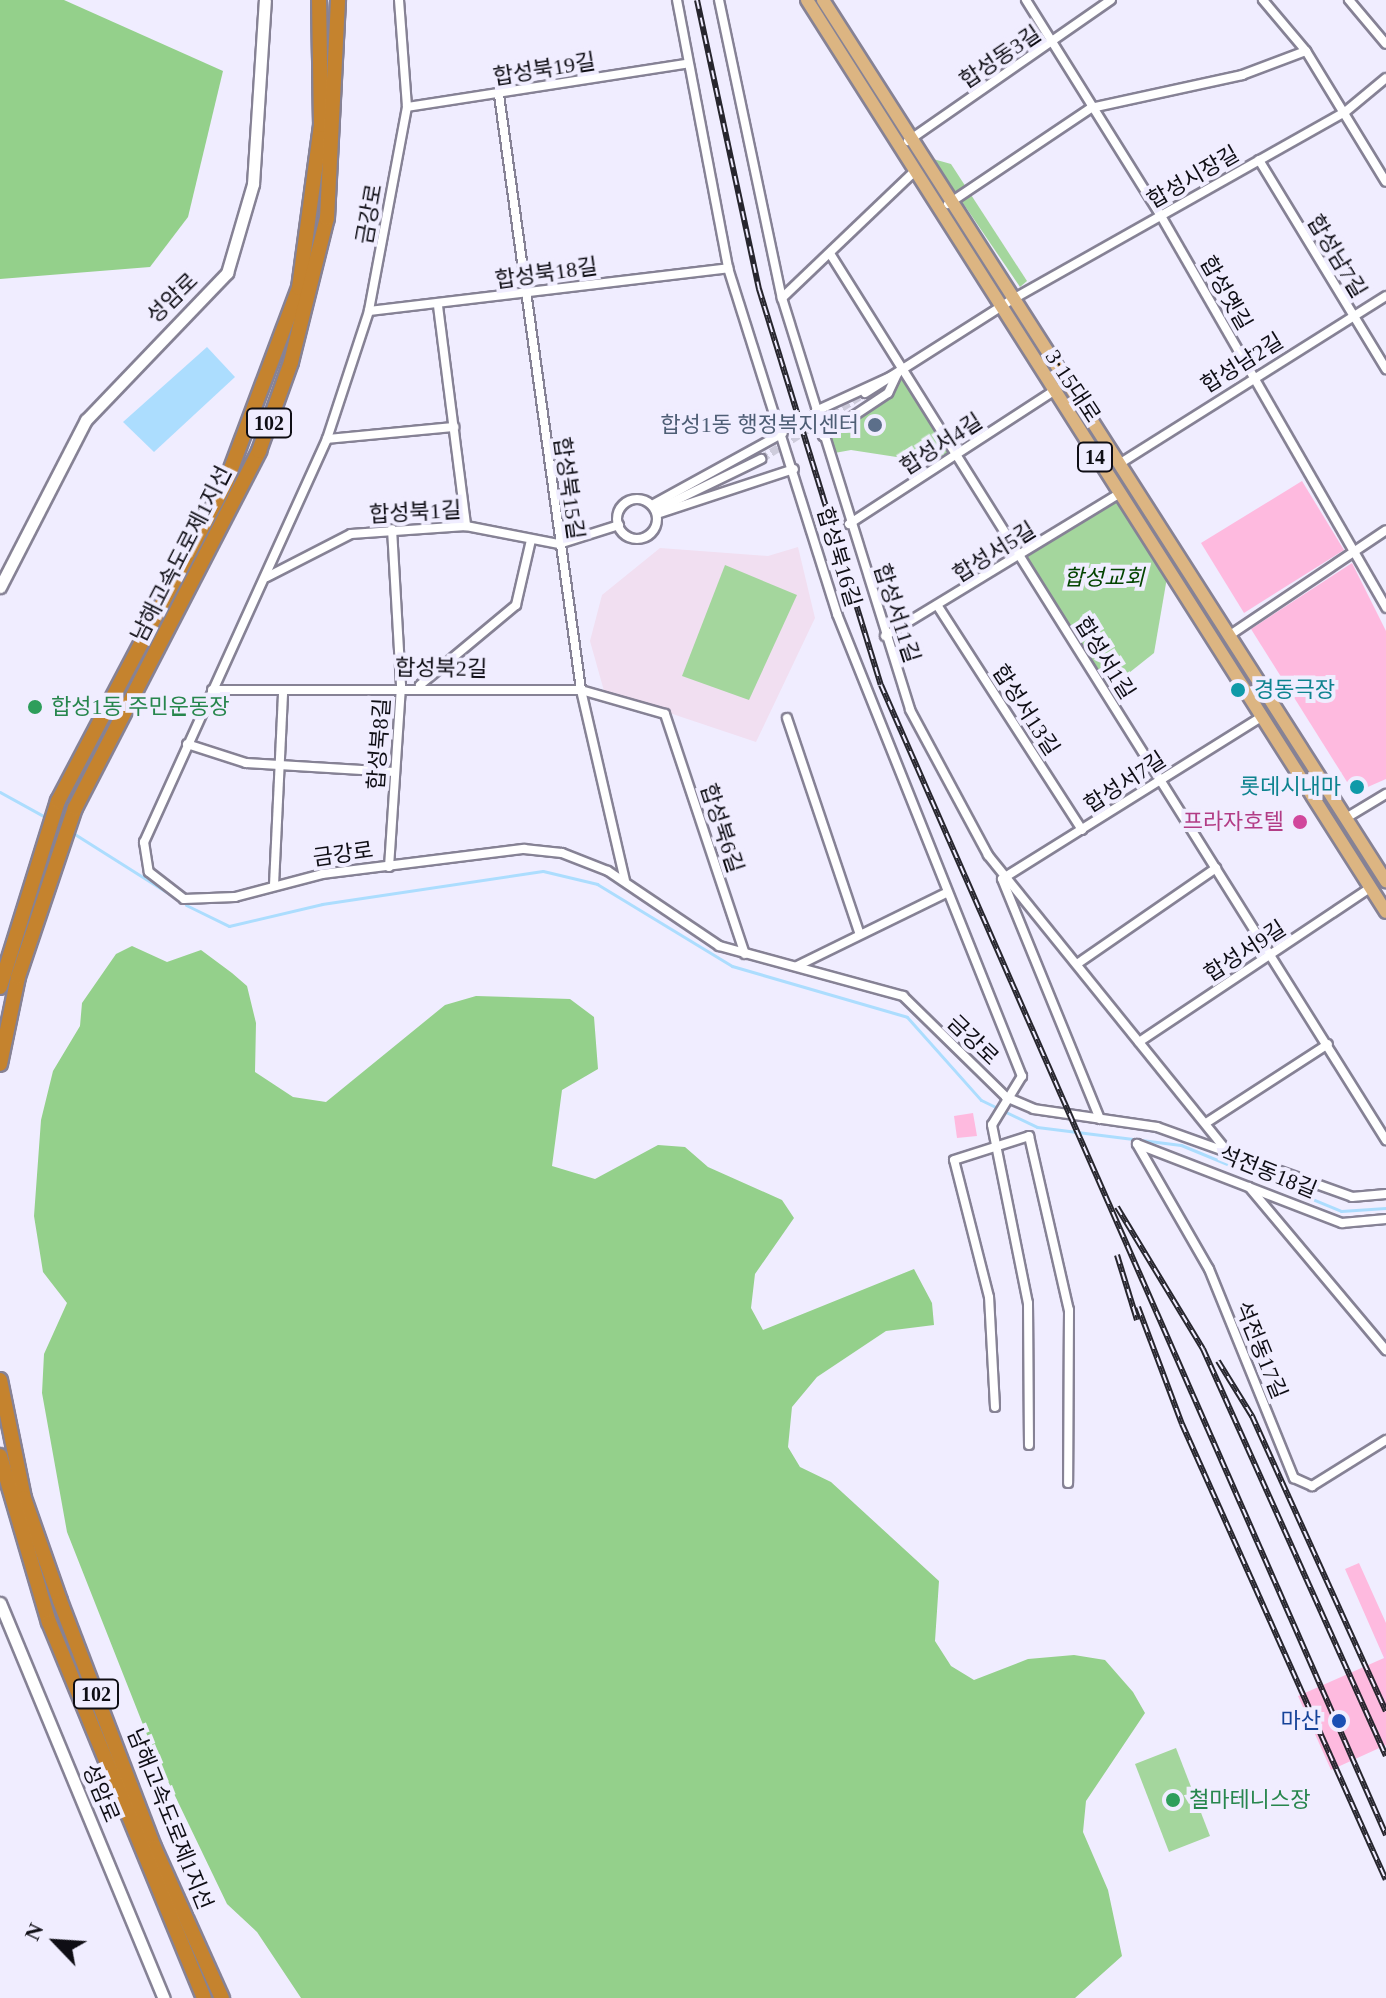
<!DOCTYPE html>
<meta charset="utf-8">
<style>
body{margin:0}
#map{position:relative;width:1386px;height:1998px;overflow:hidden;background:#f0edff;font-family:"Times New Roman","Noto Sans KR",serif}
div>[style]{position:absolute}
[style*='--x']{left:calc(var(--x)*1px);top:calc(var(--y)*1px);width:calc(var(--w)*1px);rotate:calc(var(--a)*1deg)}
.education>*{inset:0;background:#f1dff1}
.green>*{inset:0;background:#a4d69d}
.forest>*{inset:0;background:#94d08b}
.water>*{inset:0;background:#acddfe}
.stream>*{height:3px;margin:-1.5px;padding:0 1.5px;transform-origin:1.5px;border-radius:1.5px;background:#acddfe}
.building>*{inset:0;background:#febadf}
.minor-tunnel>*{height:8px;margin-top:-4px;transform-origin:0;background:repeating-linear-gradient(90deg,#ceccdc 0 8px,transparent 0 12px)}
.roads{filter:drop-shadow(2px 0 #868295) drop-shadow(-2px 0 #868295) drop-shadow(0 2px #868295) drop-shadow(0 -2px #868295)}
.minor>*{height:8px;margin:-4px;padding:0 4px;transform-origin:4px;border-radius:4px;background:#fff}
.minor>.ring{margin:-4px;padding:0;box-sizing:content-box;background:none;border:8px solid #fff;border-radius:50%}
.secondary>*{height:11px;margin:-5.5px;padding:0 5.5px;transform-origin:5.5px;border-radius:5.5px;background:#fff}
.primary>*{height:12px;margin:-6px;padding:0 6px;transform-origin:6px;border-radius:6px;background:#dcb582}
.motorway>*{height:14px;margin:-7px;padding:0 7px;transform-origin:7px;border-radius:7px;background:#c5832e}
.rail>*{height:6px;margin-top:-3px;transform-origin:0;background:repeating-linear-gradient(90deg,#f0edff 0 9px,#27262e 0 18px);box-sizing:border-box;border-block:2px solid #27262e}
.dots>*{width:22px;height:22px;translate:-50% -50%;box-sizing:border-box;border:4px solid #f0edff;border-radius:50%}
span{translate:-50% -50%;white-space:nowrap;text-align:center;line-height:1.15;-webkit-text-stroke:8px #f0edff;paint-order:stroke}
.shield-label span{padding:2px 6px;background:#f0edff;border:2px solid;border-radius:6px;-webkit-text-stroke-width:0}
.shield-label{font-size:20px;color:#0f0e15;font-weight:700}
.street-label{font-size:22px;color:#0f0e15}
.service-label{font-size:22px;color:#4e5e75}
.right{translate:-100% -50%;text-align:right}
.park-label{font-size:22px;color:#034400;font-style:italic}
.culture-label{font-size:22px;color:#0d838f}
.left{translate:0 -50%;text-align:left}
.leisure-label{font-size:22px;color:#27864d}
.hotel-label{font-size:22px;color:#b23c85}
.transit-label{font-size:22px;color:#164399}
.north{position:absolute;left:16px;top:1902px;width:80px;height:80px;-webkit-text-stroke:6px #f0edff;paint-order:stroke;rotate:295deg;font-size:22px;font-weight:700;line-height:32px;text-align:center;color:#0f0e15}
.north::after{content:'';display:block;margin:auto;width:28px;height:36px;background:#0f0e15;clip-path:polygon(50% 0,100% 100%,50% 72%,0 100%)}
</style>
<div id="map">
<div class="education">
<div style="clip-path:polygon(798px 547px,815px 618px,756px 742px,604px 691px,590px 641px,602px 595px,660px 548px,768px 556px)"></div>
</div>
<div class="green">
<div style="clip-path:polygon(933px 159px,951px 164px,1027px 281px,1020px 287px)"></div>
<div style="clip-path:polygon(901px 371px,956px 457px,935px 469px,929px 462px,851px 450px,829px 454px,823px 436px,888px 393px)"></div>
<div style="clip-path:polygon(1120px 493px,1169px 566px,1154px 653px,1105px 692px,1020px 557px)"></div>
<div style="clip-path:polygon(725px 565px,797px 595px,749px 700px,682px 676px)"></div>
<div style="clip-path:polygon(1176px 1748px,1210px 1836px,1169px 1852px,1135px 1764px)"></div>
</div>
<div class="forest">
<div style="clip-path:polygon(0 0,64px 0,223px 71px,188px 217px,150px 267px,0 279px)"></div>
<div style="clip-path:polygon(132px 946px,167px 962px,201px 950px,232px 973px,247px 986px,256px 1023px,255px 1072px,293px 1097px,326px 1102px,445px 1005px,476px 996px,570px 999px,594px 1017px,598px 1069px,562px 1090px,552px 1166px,595px 1179px,658px 1145px,685px 1147px,708px 1167px,782px 1200px,794px 1218px,755px 1274px,751px 1308px,763px 1330px,914px 1269px,932px 1303px,934px 1325px,886px 1331px,817px 1377px,792px 1407px,788px 1447px,800px 1467px,831px 1482px,939px 1581px,935px 1641px,951px 1666px,974px 1680px,1028px 1659px,1074px 1655px,1105px 1660px,1133px 1692px,1145px 1713px,1086px 1801px,1083px 1832px,1108px 1890px,1122px 1956px,1075px 1998px,301px 1998px,257px 1932px,227px 1904px,153px 1750px,67px 1532px,42px 1393px,44px 1354px,67px 1303px,43px 1272px,34px 1216px,41px 1120px,53px 1071px,80px 1026px,82px 1003px,116px 954px)"></div>
</div>
<div class="water">
<div style="clip-path:polygon(207px 347px,235px 377px,154px 452px,123px 422px)"></div>
</div>
<div class="stream">
<div style="--x:0;--y:792;--w:56;--a:28.9"></div>
<div style="--x:73;--y:833;--w:125;--a:32.3"></div>
<div style="--x:186;--y:905;--w:48;--a:26"></div>
<div style="--x:229;--y:926;--w:96;--a:-13.3"></div>
<div style="--x:322;--y:904;--w:223;--a:-8.5"></div>
<div style="--x:543;--y:871;--w:56;--a:13.5"></div>
<div style="--x:597;--y:884;--w:158;--a:31.3"></div>
<div style="--x:732;--y:966;--w:182;--a:16.2"></div>
<div style="--x:907;--y:1017;--w:111;--a:48.3"></div>
<div style="--x:981;--y:1100;--w:62;--a:25.7"></div>
<div style="--x:1037;--y:1127;--w:145;--a:7.1"></div>
<div style="--x:1181;--y:1145;--w:173;--a:22.4"></div>
<div style="--x:1341;--y:1211;--w:45;--a:-3.8"></div>
</div>
<div class="building">
<div style="clip-path:polygon(1302px 481px,1344px 550px,1244px 613px,1201px 543px)"></div>
<div style="clip-path:polygon(1352px 563px,1386px 631px,1386px 779px,1354px 793px,1251px 629px)"></div>
<div style="clip-path:polygon(973px 1113px,977px 1136px,957px 1138px,954px 1116px)"></div>
<div style="clip-path:polygon(1359px 1563px,1386px 1623px,1386px 1745px,1331px 1770px,1298px 1696px,1384px 1658px,1345px 1569px)"></div>
</div>
<div class="minor-tunnel">
<div style="--x:761;--y:459;--w:123;--a:-32.4"></div>
</div>
<div class="roads">
<div class="minor">
<div style="--x:399;--y:0;--w:107;--a:85.7"></div>
<div style="--x:407;--y:107;--w:208;--a:100.6"></div>
<div style="--x:369;--y:311;--w:135;--a:108.2"></div>
<div style="--x:327;--y:439;--w:443;--a:114.4"></div>
<div style="--x:144;--y:842;--w:30;--a:81"></div>
<div style="--x:149;--y:872;--w:44;--a:37.6"></div>
<div style="--x:184;--y:899;--w:51;--a:-2.2"></div>
<div style="--x:235;--y:897;--w:90;--a:-14.8"></div>
<div style="--x:322;--y:874;--w:204;--a:-7.1"></div>
<div style="--x:524;--y:849;--w:38;--a:6"></div>
<div style="--x:562;--y:853;--w:49;--a:21.4"></div>
<div style="--x:608;--y:871;--w:134;--a:34"></div>
<div style="--x:719;--y:946;--w:191;--a:15.2"></div>
<div style="--x:903;--y:996;--w:144;--a:44.4"></div>
<div style="--x:1006;--y:1097;--w:30;--a:23"></div>
<div style="--x:1034;--y:1109;--w:124;--a:8.3"></div>
<div style="--x:1157;--y:1127;--w:207;--a:19.7"></div>
<div style="--x:1352;--y:1197;--w:34;--a:-5"></div>
<div style="--x:677;--y:0;--w:273;--a:79.2"></div>
<div style="--x:728;--y:268;--w:363;--a:72.5"></div>
<div style="--x:837;--y:614;--w:498;--a:68.2"></div>
<div style="--x:1022;--y:1076;--w:57;--a:121.5"></div>
<div style="--x:992;--y:1125;--w:182;--a:78.6"></div>
<div style="--x:1028;--y:1303;--w:142;--a:89.6"></div>
<div style="--x:719;--y:0;--w:305;--a:78.1"></div>
<div style="--x:782;--y:298;--w:431;--a:72.7"></div>
<div style="--x:910;--y:710;--w:165;--a:61.7"></div>
<div style="--x:988;--y:855;--w:378;--a:51.1"></div>
<div style="--x:1026;--y:0;--w:255;--a:58"></div>
<div style="--x:1161;--y:216;--w:452;--a:60.1"></div>
<div style="--x:1263;--y:0;--w:67;--a:49.9"></div>
<div style="--x:1306;--y:51;--w:153;--a:58.6"></div>
<div style="--x:1349;--y:0;--w:57;--a:49.9"></div>
<div style="--x:499;--y:95;--w:601;--a:82.15"></div>
<div style="--x:581;--y:690;--w:196;--a:77"></div>
<div style="--x:407;--y:107;--w:281;--a:-8.8"></div>
<div style="--x:908;--y:141;--w:247;--a:-34.8"></div>
<div style="--x:1259;--y:160;--w:245;--a:58.7"></div>
<div style="--x:948;--y:204;--w:172;--a:-33.9"></div>
<div style="--x:1091;--y:108;--w:155;--a:-12.3"></div>
<div style="--x:1242;--y:75;--w:68;--a:-20.6"></div>
<div style="--x:831;--y:255;--w:1045;--a:57.91"></div>
<div style="--x:782;--y:298;--w:182;--a:-43.7"></div>
<div style="--x:438;--y:306;--w:222;--a:82.7"></div>
<div style="--x:369;--y:311;--w:362;--a:-6.8"></div>
<div style="--x:865;--y:393;--w:175;--a:-32.4"></div>
<div style="--x:1013;--y:299;--w:381;--a:-29.4"></div>
<div style="--x:1345;--y:112;--w:53;--a:-39.7"></div>
<div style="--x:816;--y:411;--w:89;--a:-24.6"></div>
<div style="--x:897;--y:374;--w:21;--a:115"></div>
<div style="--x:888;--y:393;--w:78;--a:146.5"></div>
<div style="--x:327;--y:439;--w:128;--a:-5.4"></div>
<div style="--x:1119;--y:464;--w:315;--a:-32.2"></div>
<div class="ring" style="left:617px;top:499px;width:32px;height:32px"></div>
<div style="--x:652;--y:505;--w:149;--a:-28.8"></div>
<div style="--x:656;--y:510;--w:117;--a:-25.9"></div>
<div style="--x:657;--y:514;--w:144;--a:-18.2"></div>
<div style="--x:849;--y:524;--w:242;--a:-33"></div>
<div style="--x:267;--y:577;--w:94;--a:-27.1"></div>
<div style="--x:351;--y:534;--w:115;--a:-4"></div>
<div style="--x:466;--y:526;--w:95;--a:11"></div>
<div style="--x:559;--y:544;--w:63;--a:-17.6"></div>
<div style="--x:939;--y:608;--w:264;--a:57.2"></div>
<div style="--x:1233;--y:633;--w:184;--a:-33.9"></div>
<div style="--x:885;--y:636;--w:275;--a:-31.3"></div>
<div style="--x:420;--y:685;--w:125;--a:-39.8"></div>
<div style="--x:516;--y:605;--w:67;--a:-77"></div>
<div style="--x:212;--y:690;--w:369;--a:0"></div>
<div style="--x:581;--y:690;--w:87;--a:15.9"></div>
<div style="--x:665;--y:714;--w:253;--a:71.6"></div>
<div style="--x:787;--y:718;--w:226;--a:71.4"></div>
<div style="--x:187;--y:744;--w:62;--a:17.9"></div>
<div style="--x:246;--y:763;--w:149;--a:3.5"></div>
<div style="--x:1346;--y:818;--w:47;--a:-31"></div>
<div style="--x:389;--y:867;--w:182;--a:-86.2"></div>
<div style="--x:401;--y:685;--w:156;--a:-93.3"></div>
<div style="--x:274;--y:885;--w:194;--a:-87.3"></div>
<div style="--x:1077;--y:964;--w:169;--a:-34.6"></div>
<div style="--x:797;--y:966;--w:164;--a:-26.1"></div>
<div style="--x:1139;--y:1042;--w:278;--a:-33.7"></div>
<div style="--x:1100;--y:1119;--w:259;--a:-112.2"></div>
<div style="--x:1002;--y:879;--w:305;--a:-32"></div>
<div style="--x:1206;--y:1123;--w:145;--a:-32.9"></div>
<div style="--x:1137;--y:1144;--w:144;--a:60.1"></div>
<div style="--x:1209;--y:1269;--w:226;--a:67.9"></div>
<div style="--x:1294;--y:1478;--w:20;--a:24"></div>
<div style="--x:1312;--y:1486;--w:87;--a:-31.9"></div>
<div style="--x:1137;--y:1144;--w:220;--a:21.1"></div>
<div style="--x:1342;--y:1223;--w:44;--a:-5.2"></div>
<div style="--x:1249;--y:1187;--w:213;--a:50"></div>
<div style="--x:995;--y:1407;--w:110;--a:-93.1"></div>
<div style="--x:989;--y:1297;--w:141;--a:-104.3"></div>
<div style="--x:954;--y:1160;--w:79;--a:-17.7"></div>
<div style="--x:1029;--y:1136;--w:179;--a:77.1"></div>
<div style="--x:1069;--y:1310;--w:173;--a:90.3"></div>
</div>
<div class="secondary">
<div style="--x:0;--y:587;--w:188;--a:-62.8"></div>
<div style="--x:86;--y:420;--w:204;--a:-46.2"></div>
<div style="--x:227;--y:273;--w:93;--a:-73.7"></div>
<div style="--x:253;--y:184;--w:184;--a:-86.3"></div>
<div style="--x:0;--y:1603;--w:428;--a:67.5"></div>
</div>
<div class="primary">
<div style="--x:807;--y:0;--w:1080;--a:57.59"></div>
<div style="--x:823;--y:0;--w:1046;--a:57.42"></div>
</div>
<div class="motorway">
<div style="--x:0;--y:987;--w:195;--a:-72.7"></div>
<div style="--x:58;--y:801;--w:361;--a:-62.2"></div>
<div style="--x:226;--y:482;--w:207;--a:-69.4"></div>
<div style="--x:299;--y:288;--w:164;--a:-82.3"></div>
<div style="--x:321;--y:125;--w:125;--a:-90.9"></div>
<div style="--x:0;--y:1064;--w:89;--a:-78.3"></div>
<div style="--x:18;--y:977;--w:178;--a:-71.4"></div>
<div style="--x:75;--y:808;--w:402;--a:-62.7"></div>
<div style="--x:259;--y:451;--w:95;--a:-70.2"></div>
<div style="--x:291;--y:362;--w:148;--a:-76"></div>
<div style="--x:327;--y:218;--w:218;--a:-87.1"></div>
<div style="--x:0;--y:1380;--w:120;--a:78.5"></div>
<div style="--x:24;--y:1498;--w:109;--a:70.7"></div>
<div style="--x:60;--y:1601;--w:263;--a:69.1"></div>
<div style="--x:154;--y:1847;--w:166;--a:65.8"></div>
<div style="--x:0;--y:1456;--w:173;--a:73.6"></div>
<div style="--x:49;--y:1622;--w:407;--a:67.6"></div>
</div>
</div>
<div class="rail">
<div style="--x:697;--y:0;--w:296;--a:77.9"></div>
<div style="--x:759;--y:289;--w:414;--a:72.9"></div>
<div style="--x:881;--y:685;--w:1256;--a:66.29"></div>
<div style="--x:1117;--y:1207;--w:166;--a:58.8"></div>
<div style="--x:1203;--y:1349;--w:446;--a:65.8"></div>
<div style="--x:1117;--y:1255;--w:68;--a:72.9"></div>
<div style="--x:1138;--y:1307;--w:125;--a:69.4"></div>
<div style="--x:1182;--y:1424;--w:499;--a:65.9"></div>
<div style="--x:1218;--y:1361;--w:65;--a:58.3"></div>
<div style="--x:1252;--y:1416;--w:324;--a:65.6"></div>
</div>
<div class="dots">
<div style="left:875px;top:425px;background:#5c6f8a"></div>
<div style="left:1238px;top:690px;background:#0f9aa8"></div>
<div style="left:35px;top:707px;background:#2e9e5b"></div>
<div style="left:1357px;top:787px;background:#0f9aa8"></div>
<div style="left:1300px;top:822px;background:#d1479c"></div>
<div style="left:1339px;top:1721px;background:#1a4fb4"></div>
<div style="left:1173px;top:1800px;background:#2e9e5b"></div>
</div>
<div class="shield-label">
<span style="left:269px;top:423px">102</span>
<span style="left:1095px;top:457px">14</span>
<span style="left:96px;top:1694px">102</span>
</div>
<div class="street-label">
<span style="left:1000px;top:57px;rotate:-34deg">합성동3길</span>
<span style="left:544px;top:69px;rotate:-9deg">합성북19길</span>
<span style="left:1193px;top:177px;rotate:-30deg">합성시장길</span>
<span style="left:369px;top:214px;rotate:-80deg">금강로</span>
<span style="left:1337px;top:256px;rotate:59deg">합성남7길</span>
<span style="left:546px;top:273px;rotate:-8deg">합성북18길</span>
<span style="left:1226px;top:293px;rotate:60deg">합성옛길</span>
<span style="left:172px;top:298px;rotate:-44deg">성암로</span>
<span style="left:1242px;top:363px;rotate:-32deg">합성남2길</span>
<span style="left:1073px;top:386px;rotate:57deg">3·15대로</span>
<span style="left:941px;top:444px;rotate:-33deg">합성서4길</span>
<span style="left:569px;top:488px;rotate:82deg">합성북15길</span>
<span style="left:415px;top:512px;rotate:-3deg">합성북1길</span>
<span style="left:994px;top:552px;rotate:-32deg">합성서5길</span>
<span style="left:181px;top:554px;rotate:-63deg">남해고속도로제1지선</span>
<span style="left:839px;top:557px;rotate:73deg">합성북16길</span>
<span style="left:897px;top:613px;rotate:72deg">합성서11길</span>
<span style="left:1105px;top:658px;rotate:58deg">합성서1길</span>
<span style="left:441px;top:668px;rotate:1deg">합성북2길</span>
<span style="left:1026px;top:710px;rotate:57deg">합성서13길</span>
<span style="left:379px;top:744px;rotate:-86deg">합성북8길</span>
<span style="left:1125px;top:782px;rotate:-33deg">합성서7길</span>
<span style="left:722px;top:828px;rotate:72deg">합성북6길</span>
<span style="left:343px;top:854px;rotate:-8deg">금강로</span>
<span style="left:1245px;top:951px;rotate:-33deg">합성서9길</span>
<span style="left:973px;top:1040px;rotate:44deg">금강로</span>
<span style="left:1268px;top:1172px;rotate:22deg">석전동18길</span>
<span style="left:1261px;top:1350px;rotate:68deg">석전동17길</span>
<span style="left:101px;top:1793px;rotate:67deg">성암로</span>
<span style="left:170px;top:1819px;rotate:68deg">남해고속도로제1지선</span>
</div>
<div class="service-label">
<span class="right" style="left:859px;top:425px">합성1동 행정복지센터</span>
</div>
<div class="park-label">
<span style="left:1104px;top:578px">합성교회</span>
</div>
<div class="culture-label">
<span class="left" style="left:1254px;top:690px">경동극장</span>
<span class="right" style="left:1341px;top:787px">롯데시내마</span>
</div>
<div class="leisure-label">
<span class="left" style="left:51px;top:707px">합성1동 주민운동장</span>
<span class="left" style="left:1189px;top:1800px">철마테니스장</span>
</div>
<div class="hotel-label">
<span class="right" style="left:1284px;top:822px">프라자호텔</span>
</div>
<div class="transit-label">
<span class="right" style="left:1321px;top:1721px">마산</span>
</div>
<div class="north">N</div>
</div>
